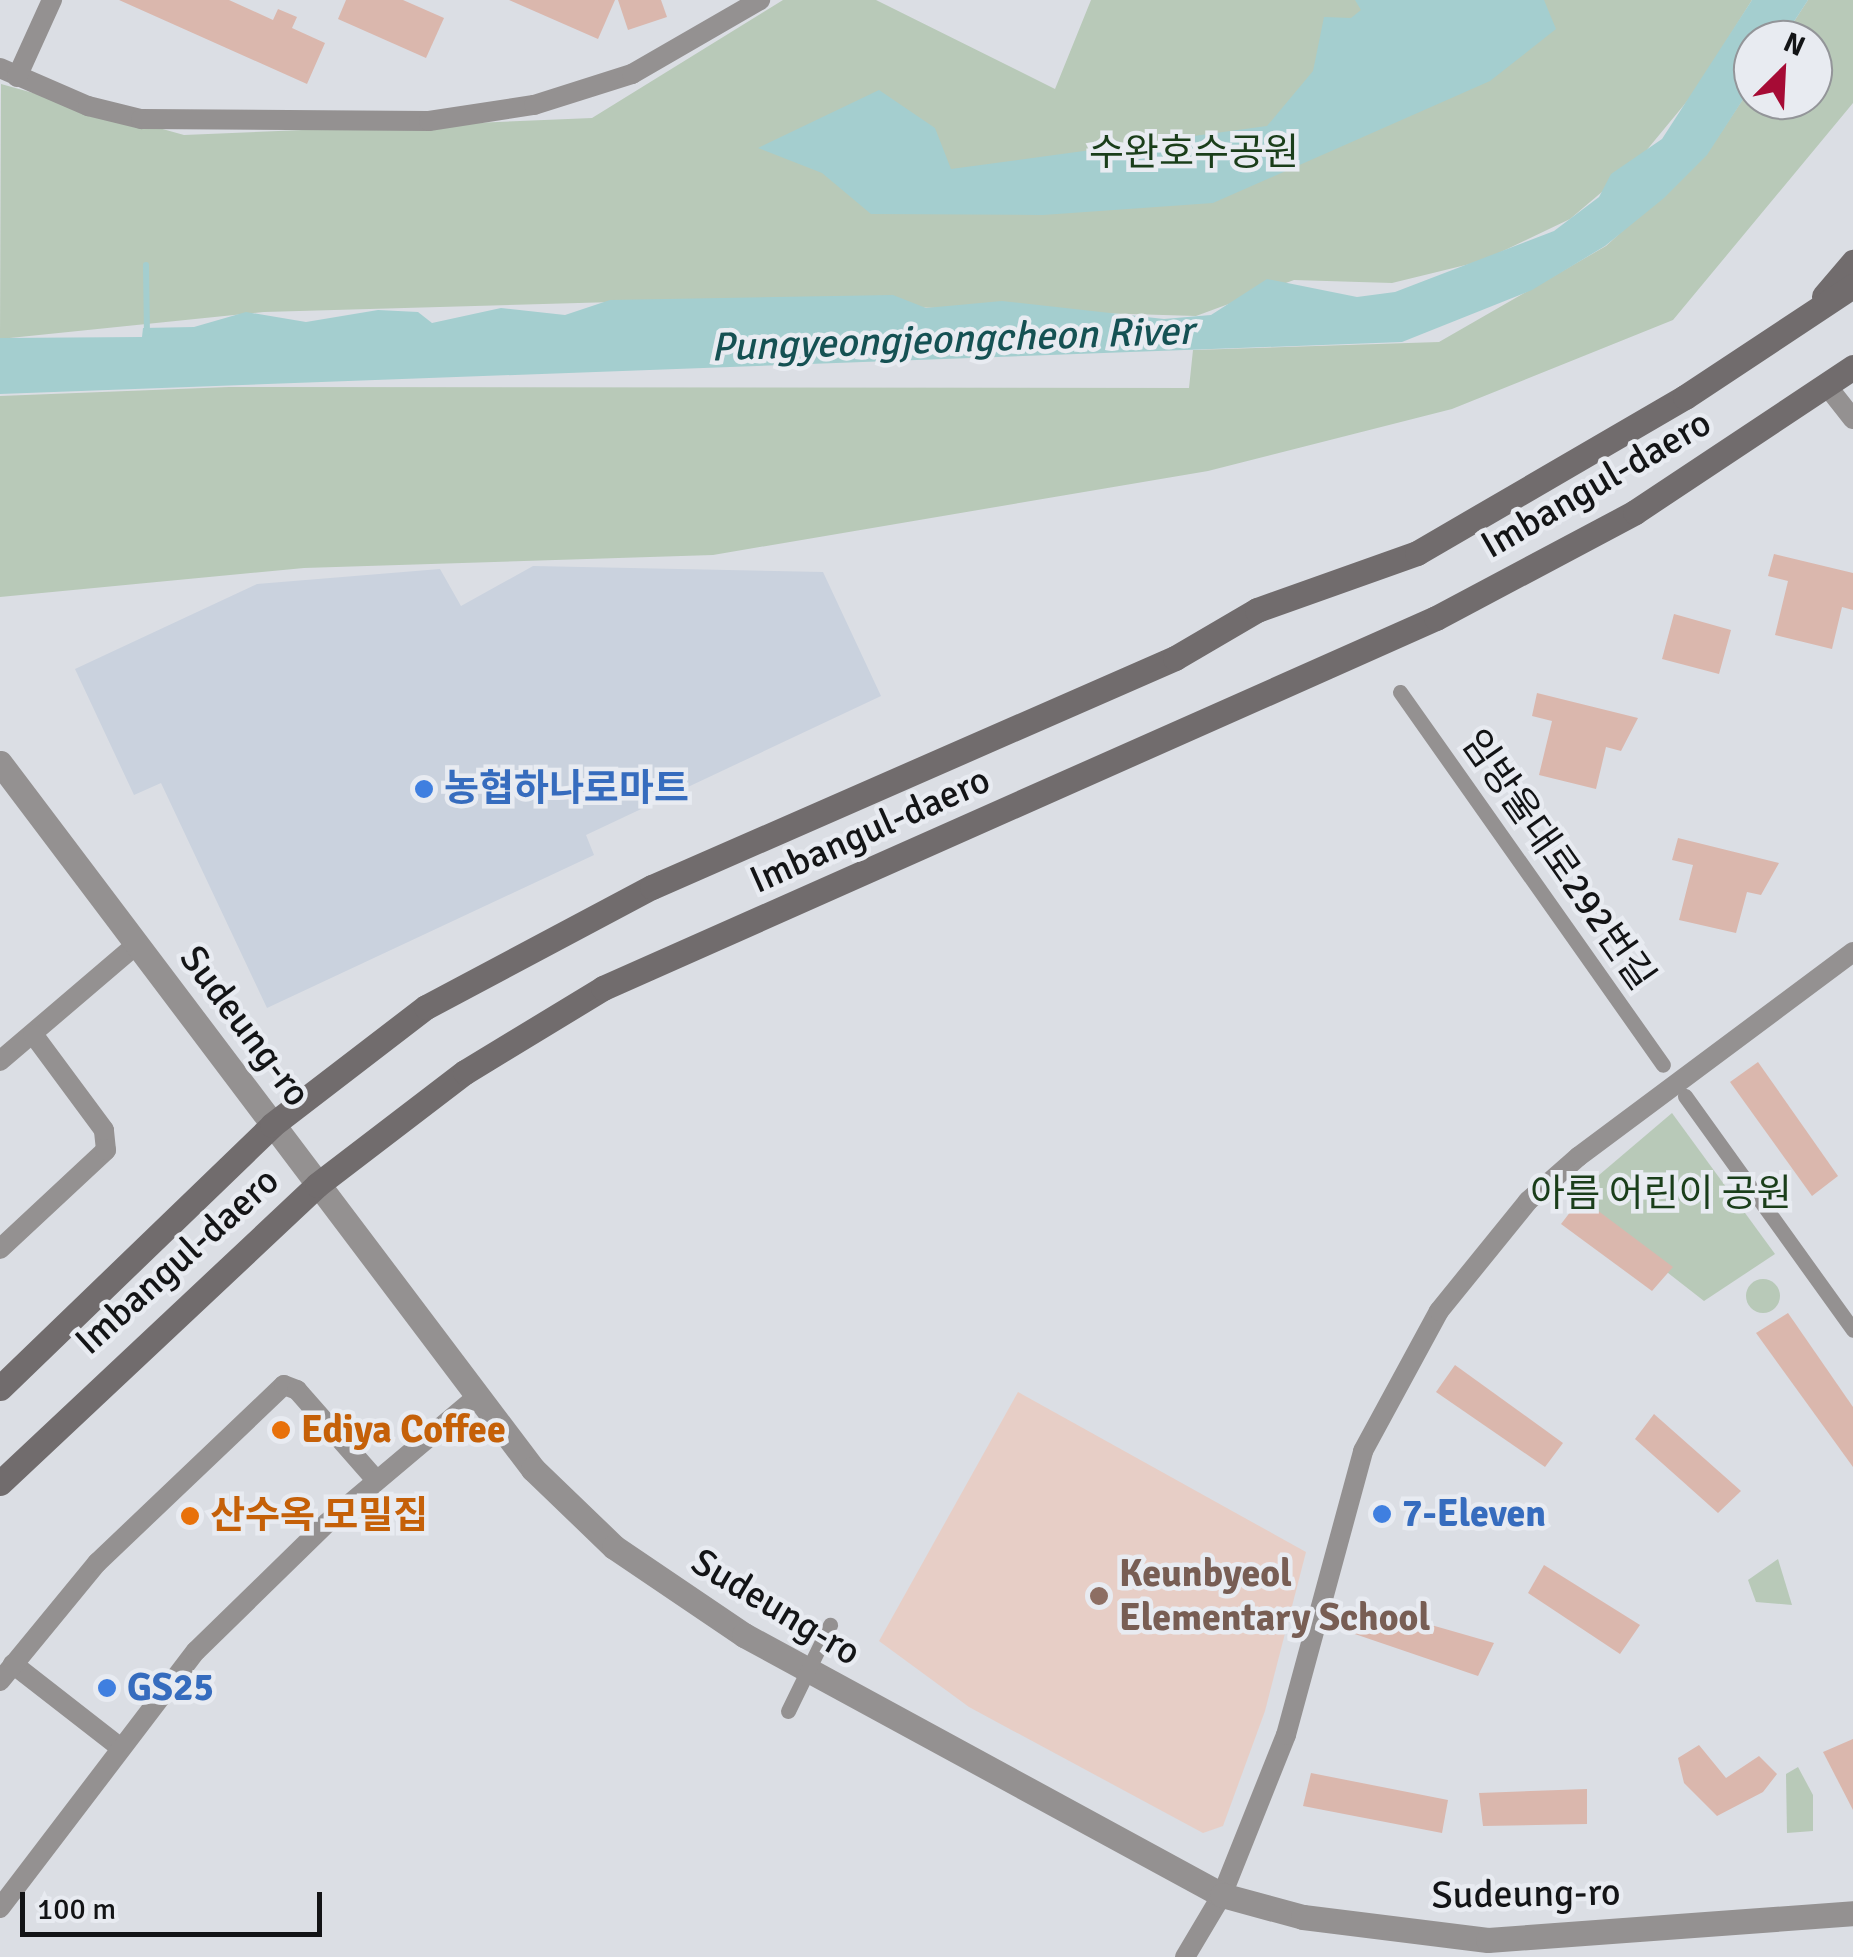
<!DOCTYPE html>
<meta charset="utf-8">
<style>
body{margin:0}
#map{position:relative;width:1853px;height:1957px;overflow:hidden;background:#dbdee4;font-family:Signika,"Noto Sans KR",sans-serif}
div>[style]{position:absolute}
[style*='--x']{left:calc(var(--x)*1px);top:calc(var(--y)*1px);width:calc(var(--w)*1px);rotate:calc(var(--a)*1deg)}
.built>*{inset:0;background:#cad2de}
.education>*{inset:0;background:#e7cec6}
.green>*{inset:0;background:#b8c9b8}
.round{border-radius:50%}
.water>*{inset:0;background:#a4cecf}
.stream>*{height:6px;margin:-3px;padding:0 3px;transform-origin:3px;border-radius:3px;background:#a4cecf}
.building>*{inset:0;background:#dab7ad}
.pedestrian>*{height:15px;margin:-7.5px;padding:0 7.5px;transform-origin:7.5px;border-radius:7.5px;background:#949191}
.minor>*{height:20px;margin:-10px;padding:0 10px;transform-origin:10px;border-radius:10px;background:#949191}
.tertiary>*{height:25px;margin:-12.5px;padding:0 12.5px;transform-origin:12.5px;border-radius:12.5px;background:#949191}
.secondary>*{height:25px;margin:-12.5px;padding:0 12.5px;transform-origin:12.5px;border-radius:12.5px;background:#716c6d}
.pedestrian-bridge>*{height:15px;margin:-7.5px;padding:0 7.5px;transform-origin:7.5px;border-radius:7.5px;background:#949191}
.dots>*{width:28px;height:28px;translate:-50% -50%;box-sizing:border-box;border:5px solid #e8ebf1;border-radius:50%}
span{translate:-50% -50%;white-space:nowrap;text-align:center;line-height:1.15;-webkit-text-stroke:9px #e8ebf1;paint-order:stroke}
.park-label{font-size:38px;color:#1a3e1a}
.street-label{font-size:38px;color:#131416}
.shop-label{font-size:38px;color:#366cbe;font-weight:700}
.left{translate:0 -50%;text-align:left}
.food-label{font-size:38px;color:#c56008;font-weight:700}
.education-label{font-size:38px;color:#785e54;font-weight:700}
.water-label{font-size:40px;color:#155153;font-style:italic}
.north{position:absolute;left:1733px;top:20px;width:100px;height:100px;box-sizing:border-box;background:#e8ebf1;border:2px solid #939599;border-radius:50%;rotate:24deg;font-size:28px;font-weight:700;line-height:40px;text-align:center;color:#131416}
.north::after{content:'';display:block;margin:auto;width:35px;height:45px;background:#a60b35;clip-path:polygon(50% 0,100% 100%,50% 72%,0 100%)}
.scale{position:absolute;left:20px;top:1892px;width:302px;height:45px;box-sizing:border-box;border:5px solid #131416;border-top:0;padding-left:12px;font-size:30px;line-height:35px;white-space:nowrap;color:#131416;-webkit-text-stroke:8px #e8ebf1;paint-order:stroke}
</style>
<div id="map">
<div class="built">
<div style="clip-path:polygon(533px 566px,823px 572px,881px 696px,586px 835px,594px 855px,267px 1008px,161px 783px,134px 795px,75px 669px,257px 584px,440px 569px,461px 606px)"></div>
</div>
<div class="education">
<div style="clip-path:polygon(1018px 1392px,1306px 1552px,1265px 1711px,1223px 1826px,1203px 1833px,969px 1707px,879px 1641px)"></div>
</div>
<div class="green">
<div style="clip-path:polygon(783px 0,876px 0,1055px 89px,1091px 0,1752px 0,1693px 94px,1636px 163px,1570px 219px,1482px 261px,1392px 283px,1294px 280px,1196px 316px,684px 300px,264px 312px,0 339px,1px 84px,184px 135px,592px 118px)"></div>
<div style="clip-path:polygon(1808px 0,1853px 0,1853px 103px,1673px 320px,1452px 409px,1208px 471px,713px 555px,304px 568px,0 597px,0 396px,229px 387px,1189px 388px,1193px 350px,1439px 342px,1606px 246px,1706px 155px,1753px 84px,1753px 100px,1813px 100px,1813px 40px,1782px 40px)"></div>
<div style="clip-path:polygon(1672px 1113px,1775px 1254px,1704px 1301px,1572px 1198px)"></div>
<div class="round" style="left:1746px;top:1279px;width:34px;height:34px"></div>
<div style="clip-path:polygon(1778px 1559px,1792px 1605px,1756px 1602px,1748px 1580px)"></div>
<div style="clip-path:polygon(1798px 1767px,1813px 1795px,1813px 1831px,1787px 1833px,1786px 1774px)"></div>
</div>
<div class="water">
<div style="clip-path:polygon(1355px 0,1544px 0,1556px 29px,1490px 81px,1213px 203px,1043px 215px,871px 214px,822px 173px,758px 148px,879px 90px,935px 128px,951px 169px,1267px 126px,1313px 71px,1324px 17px,1351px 18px,1361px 10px)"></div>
<div style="clip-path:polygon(1752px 0,1808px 0,1782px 40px,1753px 40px,1753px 84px,1707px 155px,1664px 198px,1605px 246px,1532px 290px,1402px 342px,0 394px,0 338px,142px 337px,143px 328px,194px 327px,246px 312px,306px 322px,378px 310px,418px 312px,432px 323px,501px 308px,565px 315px,610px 300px,893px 295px,926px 308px,1002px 301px,1164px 319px,1211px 315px,1267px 279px,1357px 297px,1395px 292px,1554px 231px,1599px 197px,1611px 174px,1662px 139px)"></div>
</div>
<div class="stream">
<div style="--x:146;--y:265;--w:68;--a:89.2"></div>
</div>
<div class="building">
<div style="clip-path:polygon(119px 0,229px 0,273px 20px,278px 9px,297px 17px,292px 28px,325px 43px,307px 84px)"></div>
<div style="clip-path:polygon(346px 0,403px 0,444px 18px,426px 58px,338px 19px)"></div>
<div style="clip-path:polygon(509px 0,615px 0,598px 39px)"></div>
<div style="clip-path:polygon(618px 0,661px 0,667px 17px,628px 30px)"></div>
<div style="clip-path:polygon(1774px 554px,1853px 573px,1853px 610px,1842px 607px,1832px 649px,1775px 635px,1788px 581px,1768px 576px)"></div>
<div style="clip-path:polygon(1674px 614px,1731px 630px,1719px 674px,1662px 659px)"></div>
<div style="clip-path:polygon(1537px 693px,1638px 718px,1621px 751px,1606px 747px,1596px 789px,1539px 775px,1552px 721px,1532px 716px)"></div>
<div style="clip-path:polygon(1678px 838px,1779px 863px,1761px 895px,1747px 892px,1736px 933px,1679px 920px,1693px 865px,1672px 860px)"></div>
<div style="clip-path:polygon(1758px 1062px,1838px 1176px,1812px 1196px,1730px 1082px)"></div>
<div style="clip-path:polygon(1581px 1198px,1673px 1267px,1652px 1291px,1561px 1224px)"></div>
<div style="clip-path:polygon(1788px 1313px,1853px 1407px,1853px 1467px,1756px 1333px)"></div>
<div style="clip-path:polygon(1455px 1365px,1563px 1443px,1545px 1467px,1436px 1392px)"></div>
<div style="clip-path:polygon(1654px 1414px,1741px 1491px,1718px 1513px,1635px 1439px)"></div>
<div style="clip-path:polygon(1544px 1565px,1640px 1625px,1620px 1654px,1528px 1593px)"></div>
<div style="clip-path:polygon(1358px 1604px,1494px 1643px,1478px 1676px,1346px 1631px)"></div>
<div style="clip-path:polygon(1853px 1739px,1853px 1810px,1823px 1752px)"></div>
<div style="clip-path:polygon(1699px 1745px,1726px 1778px,1759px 1756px,1777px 1774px,1763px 1792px,1717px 1816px,1684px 1783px,1678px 1758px)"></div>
<div style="clip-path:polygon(1311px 1773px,1448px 1800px,1442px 1833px,1303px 1806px)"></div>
<div style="clip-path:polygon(1587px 1789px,1587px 1824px,1483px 1826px,1479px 1793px)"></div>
</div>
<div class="pedestrian">
<div style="--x:1400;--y:692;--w:456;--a:54.8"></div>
<div style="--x:1685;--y:1096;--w:288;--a:54.3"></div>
</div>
<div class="minor">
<div style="--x:0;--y:68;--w:96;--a:23.4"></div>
<div style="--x:88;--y:106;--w:55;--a:13.8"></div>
<div style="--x:141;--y:119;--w:288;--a:0.4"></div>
<div style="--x:429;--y:121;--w:106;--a:-8.7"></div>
<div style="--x:534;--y:105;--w:103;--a:-17.6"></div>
<div style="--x:632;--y:74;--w:148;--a:-30"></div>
<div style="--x:17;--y:77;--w:85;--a:-65.6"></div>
<div style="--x:1827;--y:386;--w:42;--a:51.8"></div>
<div style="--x:0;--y:1061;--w:180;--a:-40.5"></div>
<div style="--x:0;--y:1249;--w:145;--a:-43"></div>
<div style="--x:106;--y:1150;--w:20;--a:-96"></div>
<div style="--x:104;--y:1130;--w:119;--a:-126.5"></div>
<div style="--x:13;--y:1664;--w:132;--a:37.9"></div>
<div style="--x:0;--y:1681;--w:153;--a:-50.6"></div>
<div style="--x:97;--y:1563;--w:258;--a:-43.6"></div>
<div style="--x:284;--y:1385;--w:14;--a:21"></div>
<div style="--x:297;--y:1390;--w:120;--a:48.7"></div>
<div style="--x:0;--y:1908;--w:323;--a:-52.7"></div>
<div style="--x:196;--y:1651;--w:183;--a:-44.3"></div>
<div style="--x:327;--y:1523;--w:192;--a:-40.1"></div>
<div style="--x:1185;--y:1957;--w:72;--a:-59.2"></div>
<div style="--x:1222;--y:1895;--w:172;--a:-68.2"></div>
<div style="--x:1286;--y:1735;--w:294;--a:-74.8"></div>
<div style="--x:1363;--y:1451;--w:159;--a:-61.5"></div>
<div style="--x:1439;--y:1311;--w:141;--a:-51"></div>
<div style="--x:1528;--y:1201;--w:67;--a:-41.3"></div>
<div style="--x:1578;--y:1157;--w:343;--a:-36.7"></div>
</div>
<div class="tertiary">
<div style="--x:0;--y:763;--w:885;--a:52.95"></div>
<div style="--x:533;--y:1469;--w:112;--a:43.9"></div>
<div style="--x:614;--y:1547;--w:157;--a:34.1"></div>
<div style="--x:744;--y:1635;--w:544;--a:28.54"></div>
<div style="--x:1222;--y:1895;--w:84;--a:15.2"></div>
<div style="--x:1303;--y:1917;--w:186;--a:7.1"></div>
<div style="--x:1488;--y:1940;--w:366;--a:-4.2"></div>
</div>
<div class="secondary">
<div style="--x:1824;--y:296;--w:45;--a:-49.5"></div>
<div style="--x:0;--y:1388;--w:378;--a:-44"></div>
<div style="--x:272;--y:1125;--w:194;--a:-37.5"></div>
<div style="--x:426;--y:1007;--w:256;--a:-28"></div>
<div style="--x:652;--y:887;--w:571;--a:-23.65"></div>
<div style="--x:1175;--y:658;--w:95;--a:-30.3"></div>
<div style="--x:1257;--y:610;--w:170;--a:-19.6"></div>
<div style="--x:1417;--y:553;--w:310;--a:-30.2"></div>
<div style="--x:1685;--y:397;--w:201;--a:-33.5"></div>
<div style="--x:0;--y:1483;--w:435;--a:-43.2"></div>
<div style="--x:317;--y:1185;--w:186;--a:-37.4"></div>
<div style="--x:465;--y:1072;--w:162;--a:-31.3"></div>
<div style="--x:603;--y:988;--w:911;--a:-23.95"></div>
<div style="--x:1436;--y:618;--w:225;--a:-28"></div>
<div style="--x:1635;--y:512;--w:262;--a:-33.6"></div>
</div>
<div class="pedestrian-bridge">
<div style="--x:788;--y:1711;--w:96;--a:-64"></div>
</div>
<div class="dots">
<div style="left:424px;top:789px;background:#3f7fe0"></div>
<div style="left:281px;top:1430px;background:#e8710a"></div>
<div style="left:1382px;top:1514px;background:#3f7fe0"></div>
<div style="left:190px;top:1516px;background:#e8710a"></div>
<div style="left:1099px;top:1596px;background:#8d6e63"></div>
<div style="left:107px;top:1688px;background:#3f7fe0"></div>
</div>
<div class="park-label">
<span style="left:1194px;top:153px">수완호수공원</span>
<span style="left:1661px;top:1194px">아름 어린이 공원</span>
</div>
<div class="street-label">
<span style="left:1596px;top:484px;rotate:-30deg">Imbangul-daero</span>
<span style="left:870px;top:830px;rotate:-24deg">Imbangul-daero</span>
<span style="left:1558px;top:860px;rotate:55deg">임방울대로292번길</span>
<span style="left:245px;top:1026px;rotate:53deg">Sudeung-ro</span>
<span style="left:177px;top:1261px;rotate:-42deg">Imbangul-daero</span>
<span style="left:776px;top:1607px;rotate:31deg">Sudeung-ro</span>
<span style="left:1526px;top:1894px;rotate:-1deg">Sudeung-ro</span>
</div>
<div class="shop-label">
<span class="left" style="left:444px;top:789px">농협하나로마트</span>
<span class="left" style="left:1402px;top:1514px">7-Eleven</span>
<span class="left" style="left:127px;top:1688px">GS25</span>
</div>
<div class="food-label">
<span class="left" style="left:301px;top:1430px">Ediya Coffee</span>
<span class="left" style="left:210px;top:1516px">산수옥 모밀집</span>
</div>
<div class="education-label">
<span class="left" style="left:1119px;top:1596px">Keunbyeol<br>Elementary School</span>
</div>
<div class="water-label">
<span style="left:952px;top:339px;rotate:-2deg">Pungyeongjeongcheon River</span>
</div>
<div class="north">N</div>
<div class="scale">100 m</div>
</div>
